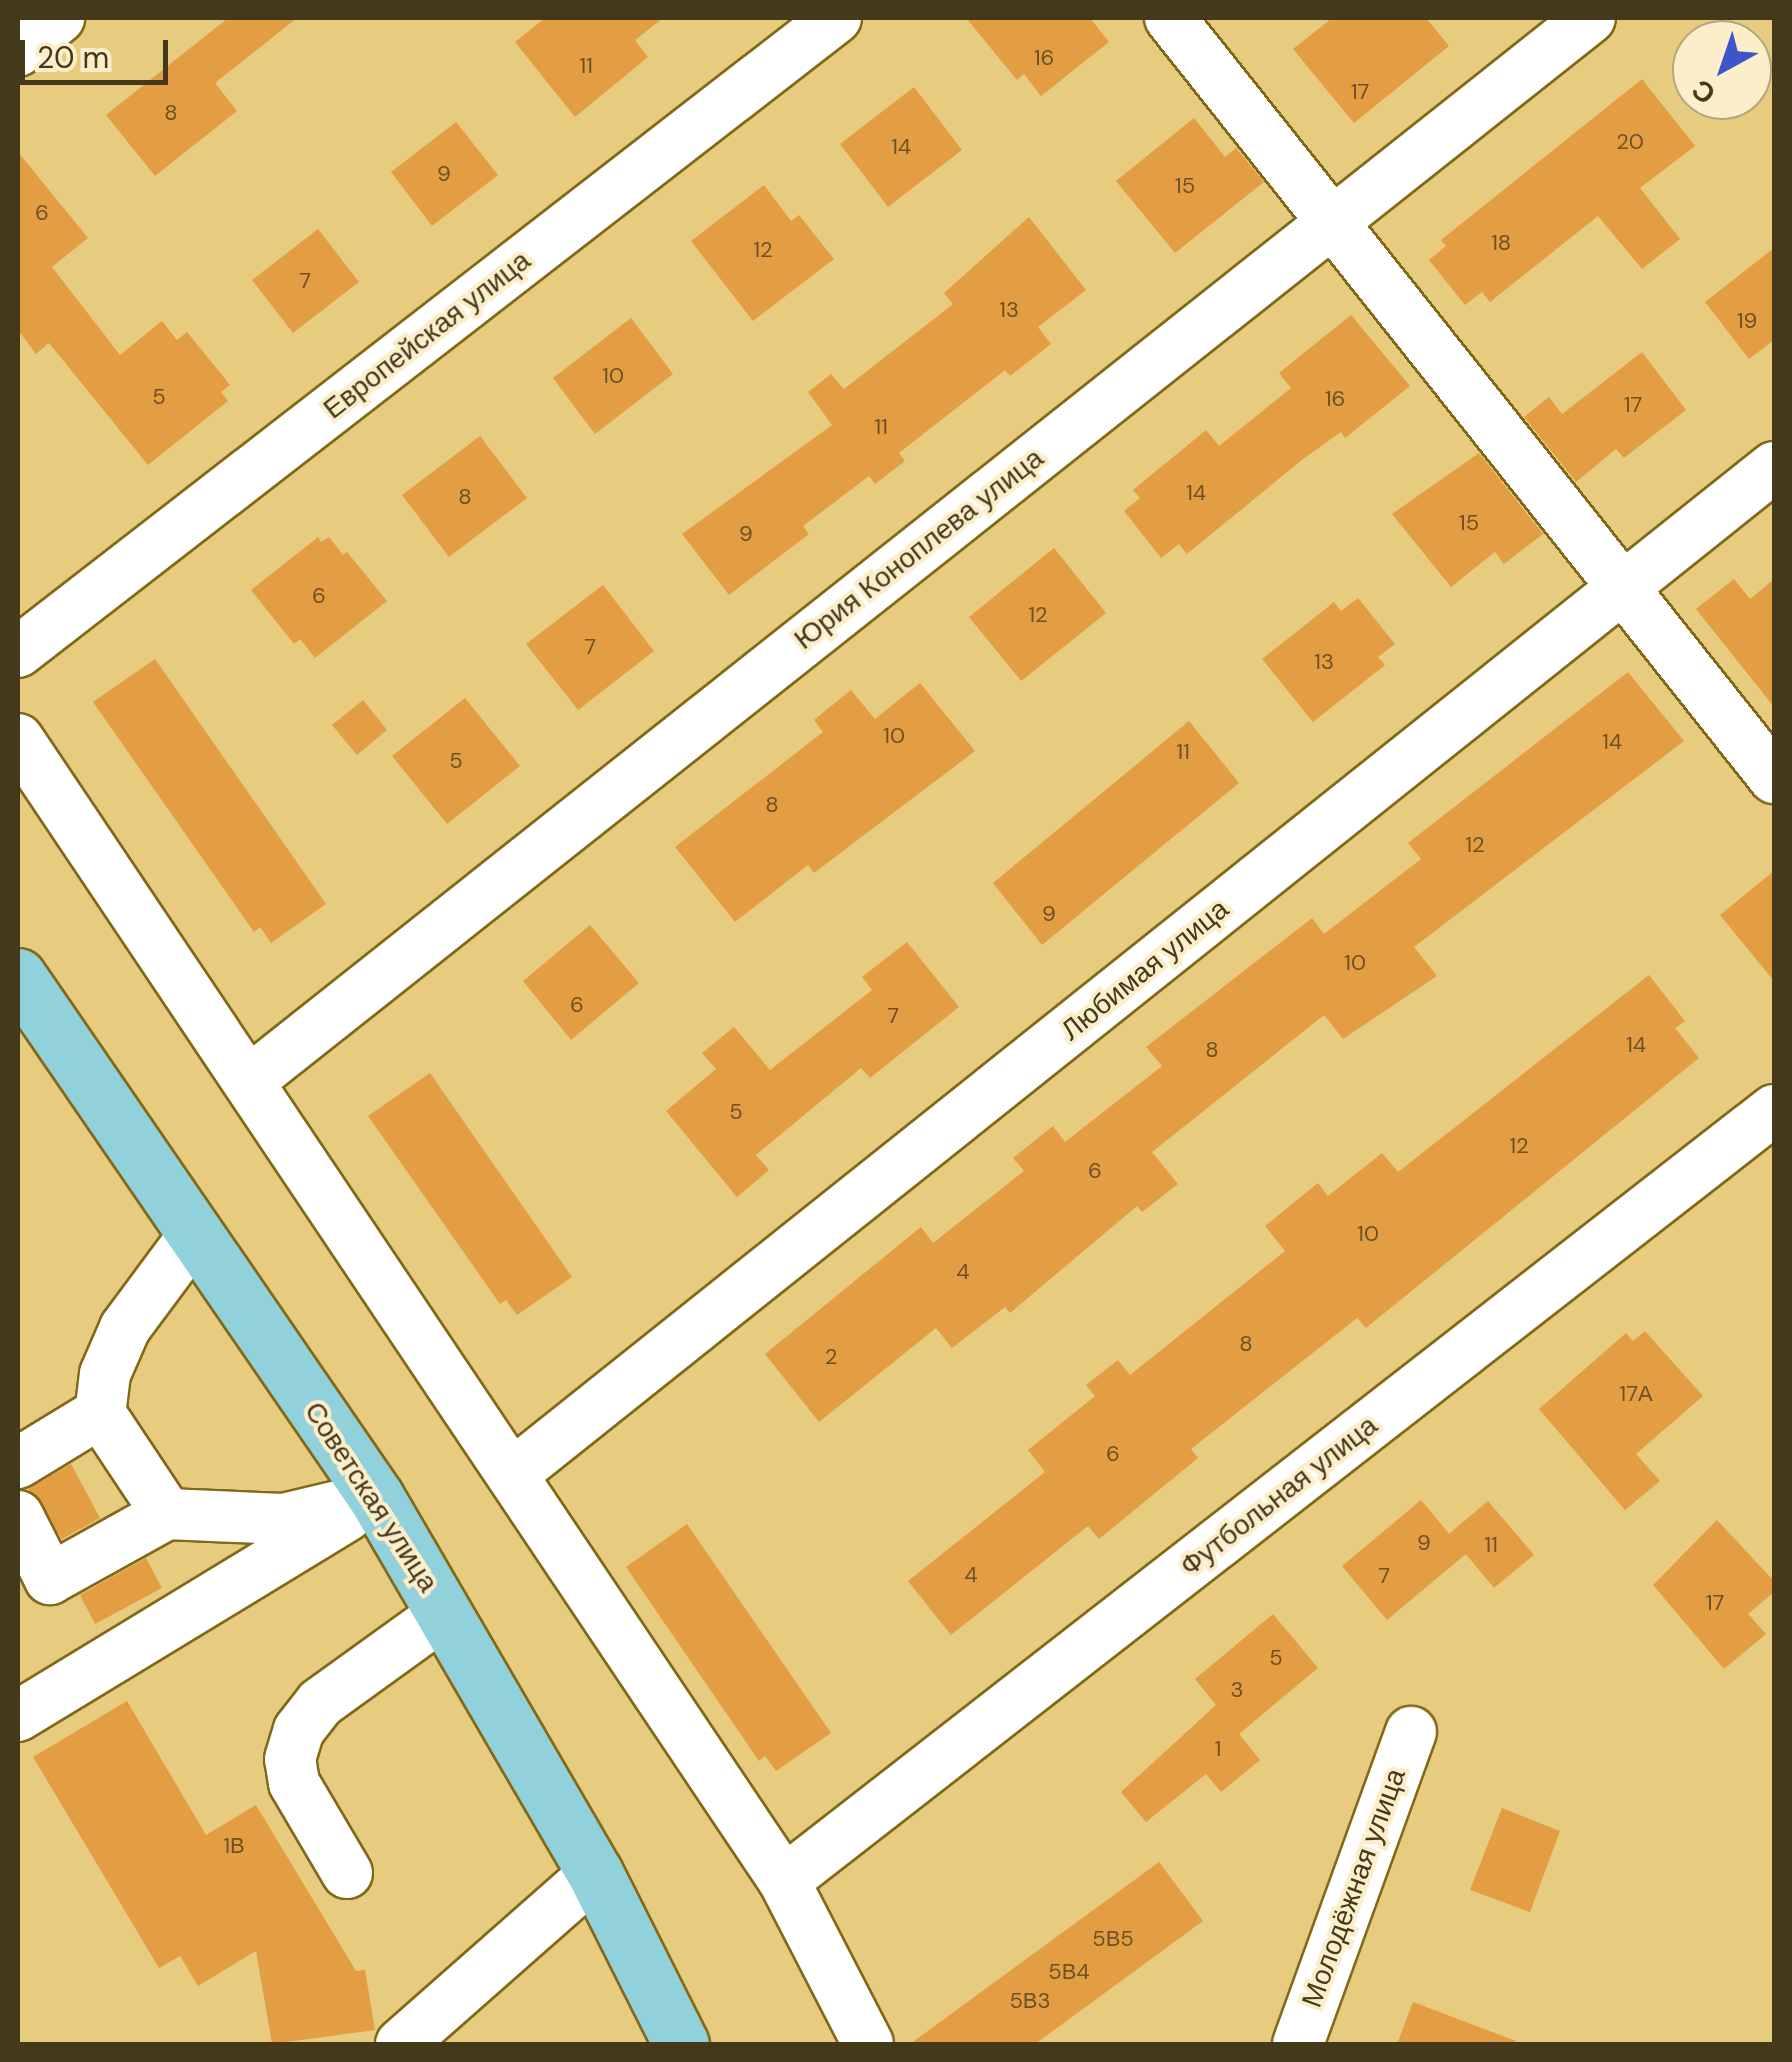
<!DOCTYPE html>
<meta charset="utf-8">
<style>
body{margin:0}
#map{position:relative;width:1792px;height:2062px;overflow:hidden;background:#e7cc80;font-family:"DM Sans",sans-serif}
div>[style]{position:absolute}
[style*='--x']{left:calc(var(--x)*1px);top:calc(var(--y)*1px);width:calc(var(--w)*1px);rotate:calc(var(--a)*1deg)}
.building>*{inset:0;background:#e39d42}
.roads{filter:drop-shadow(2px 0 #826918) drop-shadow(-2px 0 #826918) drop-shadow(0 2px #826918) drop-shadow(0 -2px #826918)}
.minor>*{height:50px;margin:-25px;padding:0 25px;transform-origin:25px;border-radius:25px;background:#fff}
.major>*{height:55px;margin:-27.5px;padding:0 27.5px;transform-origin:27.5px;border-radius:27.5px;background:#90d1db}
span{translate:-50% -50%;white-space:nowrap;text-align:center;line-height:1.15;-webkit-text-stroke:8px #fceeca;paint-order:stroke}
.number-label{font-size:22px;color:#6c5224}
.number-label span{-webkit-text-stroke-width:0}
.street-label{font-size:28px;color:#44391a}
.frame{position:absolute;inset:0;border:20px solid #44391a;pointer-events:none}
.north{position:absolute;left:1672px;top:20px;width:100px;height:100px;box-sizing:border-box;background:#fceeca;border:2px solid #b2a684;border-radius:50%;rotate:220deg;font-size:28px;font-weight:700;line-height:40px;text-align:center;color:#44391a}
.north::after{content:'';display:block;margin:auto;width:35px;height:45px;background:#3e55c8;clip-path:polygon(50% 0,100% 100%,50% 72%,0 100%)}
.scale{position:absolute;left:20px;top:40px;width:148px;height:45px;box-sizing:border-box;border:5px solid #44391a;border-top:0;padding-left:12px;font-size:30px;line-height:35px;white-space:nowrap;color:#44391a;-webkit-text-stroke:8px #fceeca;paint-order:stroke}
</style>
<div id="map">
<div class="building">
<div style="clip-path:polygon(228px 18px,297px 18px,215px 83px,237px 111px,155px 176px,106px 115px)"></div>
<div style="clip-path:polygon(545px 18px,663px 18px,635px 40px,648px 57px,575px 117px,515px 42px)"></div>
<div style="clip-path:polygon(966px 18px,1090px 18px,1109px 42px,1041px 96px,1024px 74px,1017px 80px)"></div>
<div style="clip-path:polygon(1332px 18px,1426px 18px,1449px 46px,1354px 123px,1293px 49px)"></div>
<div style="clip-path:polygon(1642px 79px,1695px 146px,1640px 188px,1680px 239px,1642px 269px,1598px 216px,1490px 302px,1482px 292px,1465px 305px,1429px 260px,1446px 246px,1441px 240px)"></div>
<div style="clip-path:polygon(914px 87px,962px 150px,888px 207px,840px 144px)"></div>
<div style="clip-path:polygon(1194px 118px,1225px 157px,1236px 148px,1264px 182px,1175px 253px,1116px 181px)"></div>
<div style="clip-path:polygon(456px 122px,498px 175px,432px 226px,391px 172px)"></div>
<div style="clip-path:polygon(18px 152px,88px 238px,52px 267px,120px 355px,162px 321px,177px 340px,187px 332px,230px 385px,221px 392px,228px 401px,148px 465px,49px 343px,36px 354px,18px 330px)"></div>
<div style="clip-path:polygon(764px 185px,791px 221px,799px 215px,834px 259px,753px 321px,691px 241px)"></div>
<div style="clip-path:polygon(1029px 217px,1086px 290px,1038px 327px,1051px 344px,1010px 376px,1005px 370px,899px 453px,905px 461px,875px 484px,869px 476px,803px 526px,809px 534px,729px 595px,682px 534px,832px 425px,808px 392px,831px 374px,844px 389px,953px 304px,944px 293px)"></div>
<div style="clip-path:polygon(318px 229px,359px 282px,293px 333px,252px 280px)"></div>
<div style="clip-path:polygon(1774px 248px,1774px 340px,1749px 359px,1705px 302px)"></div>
<div style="clip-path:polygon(1351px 315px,1410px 386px,1345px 438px,1341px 432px,1303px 459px,1187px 554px,1179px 544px,1161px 558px,1124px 511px,1140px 498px,1133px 490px,1206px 430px,1219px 446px,1291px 388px,1279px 373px)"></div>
<div style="clip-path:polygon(631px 318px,673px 374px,595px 434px,553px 378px)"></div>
<div style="clip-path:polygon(1642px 352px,1686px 410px,1624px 458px,1616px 449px,1576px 482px,1524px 417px,1549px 397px,1562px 414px)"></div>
<div style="clip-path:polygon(480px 436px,527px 498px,449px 557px,402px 495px)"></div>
<div style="clip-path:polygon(1479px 453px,1543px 534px,1504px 564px,1495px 552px,1451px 587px,1392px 514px)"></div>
<div style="clip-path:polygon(318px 537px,321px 542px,329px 537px,343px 555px,347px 552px,387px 601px,315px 658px,300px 639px,294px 644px,251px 590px)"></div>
<div style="clip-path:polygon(1054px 548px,1106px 613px,1021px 681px,969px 617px)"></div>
<div style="clip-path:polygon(1734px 579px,1750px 599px,1774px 579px,1774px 707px,1696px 609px)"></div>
<div style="clip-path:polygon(603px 585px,654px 651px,578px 710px,526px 644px)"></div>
<div style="clip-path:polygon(1358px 598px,1395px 644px,1378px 657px,1385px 665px,1313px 722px,1262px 659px,1334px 602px,1341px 611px)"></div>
<div style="clip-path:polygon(155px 659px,326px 904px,271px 943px,260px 927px,254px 932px,93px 702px)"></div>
<div style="clip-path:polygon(1628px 672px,1684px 741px,1414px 947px,1437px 976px,1343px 1039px,1324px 1015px,1152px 1152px,1178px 1184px,1142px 1212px,1137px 1206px,1010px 1313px,1005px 1307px,952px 1348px,936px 1328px,819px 1422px,765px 1354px,921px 1227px,933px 1243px,1024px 1171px,1013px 1158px,1053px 1126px,1065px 1142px,1162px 1066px,1146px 1047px,1312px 918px,1324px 934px,1421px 859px,1408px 843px)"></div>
<div style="clip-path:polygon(920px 683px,975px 751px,814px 873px,808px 865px,735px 922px,675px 847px,823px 732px,814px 720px,851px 690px,875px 719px)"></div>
<div style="clip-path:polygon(465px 698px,520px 766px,447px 824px,392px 756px)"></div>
<div style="clip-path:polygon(363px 700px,387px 730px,357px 755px,332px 725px)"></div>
<div style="clip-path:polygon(1189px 721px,1239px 783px,1042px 945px,993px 883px)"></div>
<div style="clip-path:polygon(1774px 871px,1774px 981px,1720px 915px)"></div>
<div style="clip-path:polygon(590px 925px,639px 983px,571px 1040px,523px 981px)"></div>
<div style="clip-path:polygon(907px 942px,959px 1007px,870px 1078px,861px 1068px,756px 1155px,769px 1170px,737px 1197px,666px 1111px,716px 1069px,702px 1053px,734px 1027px,770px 1070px,872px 990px,862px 977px)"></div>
<div style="clip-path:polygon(1649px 975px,1685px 1021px,1675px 1028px,1699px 1058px,1366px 1328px,1357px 1318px,1191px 1449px,1198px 1458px,1099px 1539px,1088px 1526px,951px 1635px,908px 1581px,1045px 1472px,1028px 1450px,1095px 1396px,1086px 1385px,1118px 1360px,1130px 1375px,1285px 1251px,1265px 1226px,1318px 1183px,1328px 1196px,1382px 1153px,1398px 1172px)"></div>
<div style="clip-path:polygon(430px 1073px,572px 1277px,517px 1315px,506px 1300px,500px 1304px,368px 1116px)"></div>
<div style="clip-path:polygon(1645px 1331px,1703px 1396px,1636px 1454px,1660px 1481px,1625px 1510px,1539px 1409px,1626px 1333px,1633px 1341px)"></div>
<div style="clip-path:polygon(71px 1464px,100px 1518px,62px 1539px,28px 1489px)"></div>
<div style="clip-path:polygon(1421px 1500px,1466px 1554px,1387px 1620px,1342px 1566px)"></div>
<div style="clip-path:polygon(1488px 1501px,1534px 1555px,1494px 1588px,1449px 1534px)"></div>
<div style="clip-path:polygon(1717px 1520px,1774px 1581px,1774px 1592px,1748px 1614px,1766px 1634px,1724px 1669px,1653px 1585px)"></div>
<div style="clip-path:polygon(687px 1524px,831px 1733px,776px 1771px,765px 1756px,759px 1761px,626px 1567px)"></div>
<div style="clip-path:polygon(146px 1558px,162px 1588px,95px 1624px,80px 1595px)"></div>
<div style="clip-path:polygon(1273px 1614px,1318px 1668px,1239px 1734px,1260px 1760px,1221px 1792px,1206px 1774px,1146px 1822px,1121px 1792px,1216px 1705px,1195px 1679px)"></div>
<div style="clip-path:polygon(127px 1701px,206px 1835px,256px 1805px,356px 1971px,365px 1970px,375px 2030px,272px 2044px,256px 1951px,198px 1986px,180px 1956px,159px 1968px,33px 1757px)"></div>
<div style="clip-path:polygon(1502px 1808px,1560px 1831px,1530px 1912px,1470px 1890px)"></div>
<div style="clip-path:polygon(1159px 1862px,1203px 1921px,1035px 2044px,910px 2044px)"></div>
<div style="clip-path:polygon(1413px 2002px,1516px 2041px,1515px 2044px,1397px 2044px)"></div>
</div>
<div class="roads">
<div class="minor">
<div style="--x:1170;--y:18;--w:971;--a:51.52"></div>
<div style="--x:18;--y:51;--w:53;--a:-38.8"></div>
<div style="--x:18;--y:652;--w:1035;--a:-37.78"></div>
<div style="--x:18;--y:739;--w:1375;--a:56.15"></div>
<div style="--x:784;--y:1881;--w:183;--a:62.7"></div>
<div style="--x:249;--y:1081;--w:1711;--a:-38.4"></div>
<div style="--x:194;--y:1235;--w:116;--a:126.6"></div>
<div style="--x:125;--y:1328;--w:50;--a:113.5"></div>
<div style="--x:105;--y:1374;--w:39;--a:97"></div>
<div style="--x:100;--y:1413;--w:121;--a:56.4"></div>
<div style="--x:167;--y:1514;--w:116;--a:2.5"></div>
<div style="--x:283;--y:1519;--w:96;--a:-13.3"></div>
<div style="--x:18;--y:1463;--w:96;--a:-31.4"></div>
<div style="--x:515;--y:1472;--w:1611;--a:-38.6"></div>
<div style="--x:18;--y:1516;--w:71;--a:63.1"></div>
<div style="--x:50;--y:1579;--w:134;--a:-29.1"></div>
<div style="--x:18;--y:1716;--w:385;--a:-31.3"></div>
<div style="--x:347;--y:1873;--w:104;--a:-120.5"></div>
<div style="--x:294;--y:1783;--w:24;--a:-99"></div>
<div style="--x:290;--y:1759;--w:30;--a:-73"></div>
<div style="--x:299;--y:1730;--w:34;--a:-52"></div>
<div style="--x:320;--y:1703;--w:154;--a:-35.8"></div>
<div style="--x:784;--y:1881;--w:1255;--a:-37.91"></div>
<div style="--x:401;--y:2044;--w:259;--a:-41.4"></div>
<div style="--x:1298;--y:2044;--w:332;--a:-70.1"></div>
</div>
<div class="major">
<div style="--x:18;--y:976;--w:632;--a:55.51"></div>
<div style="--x:376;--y:1497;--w:435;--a:59.8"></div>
<div style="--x:595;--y:1873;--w:191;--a:63.3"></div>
</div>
</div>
<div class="number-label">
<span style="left:1044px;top:58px">16</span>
<span style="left:586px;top:66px">11</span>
<span style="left:1360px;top:92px">17</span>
<span style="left:171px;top:113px">8</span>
<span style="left:1630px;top:142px">20</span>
<span style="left:901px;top:147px">14</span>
<span style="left:444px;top:174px">9</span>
<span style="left:1185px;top:186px">15</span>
<span style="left:42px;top:213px">6</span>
<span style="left:1501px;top:243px">18</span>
<span style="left:763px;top:250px">12</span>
<span style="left:305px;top:281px">7</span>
<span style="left:1009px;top:310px">13</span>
<span style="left:1747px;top:321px">19</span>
<span style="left:613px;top:376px">10</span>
<span style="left:159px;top:397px">5</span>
<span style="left:1335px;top:399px">16</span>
<span style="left:1633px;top:405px">17</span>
<span style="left:881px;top:427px">11</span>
<span style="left:1196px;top:493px">14</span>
<span style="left:465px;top:497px">8</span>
<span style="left:1469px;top:523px">15</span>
<span style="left:746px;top:534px">9</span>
<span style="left:319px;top:596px">6</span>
<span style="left:1038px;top:615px">12</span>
<span style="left:590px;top:647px">7</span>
<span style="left:1324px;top:662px">13</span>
<span style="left:894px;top:736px">10</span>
<span style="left:1612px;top:742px">14</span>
<span style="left:1183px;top:752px">11</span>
<span style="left:456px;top:761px">5</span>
<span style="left:772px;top:805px">8</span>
<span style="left:1475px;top:845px">12</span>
<span style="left:1049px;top:914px">9</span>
<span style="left:1355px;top:963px">10</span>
<span style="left:577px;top:1005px">6</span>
<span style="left:893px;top:1016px">7</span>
<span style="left:1636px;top:1045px">14</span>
<span style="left:1212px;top:1050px">8</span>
<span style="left:736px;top:1112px">5</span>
<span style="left:1519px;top:1146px">12</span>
<span style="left:1095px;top:1171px">6</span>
<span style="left:1368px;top:1234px">10</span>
<span style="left:963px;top:1272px">4</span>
<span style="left:1246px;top:1344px">8</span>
<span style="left:831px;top:1357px">2</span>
<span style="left:1636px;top:1394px">17А</span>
<span style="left:1113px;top:1454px">6</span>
<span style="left:1424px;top:1543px">9</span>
<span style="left:1491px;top:1545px">11</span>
<span style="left:971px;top:1575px">4</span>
<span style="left:1384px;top:1576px">7</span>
<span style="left:1715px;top:1603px">17</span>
<span style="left:1276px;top:1658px">5</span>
<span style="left:1237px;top:1690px">3</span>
<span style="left:1218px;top:1749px">1</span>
<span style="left:234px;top:1846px">1В</span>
<span style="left:1113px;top:1939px">5В5</span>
<span style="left:1069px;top:1972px">5В4</span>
<span style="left:1030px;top:2001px">5В3</span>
</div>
<div class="street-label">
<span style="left:427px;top:335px;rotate:-38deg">Европейская улица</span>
<span style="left:919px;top:549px;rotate:-38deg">Юрия Коноплева улица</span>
<span style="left:1145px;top:970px;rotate:-39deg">Любимая улица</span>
<span style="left:1279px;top:1496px;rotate:-38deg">Футбольная улица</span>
<span style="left:371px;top:1497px;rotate:57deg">Советская улица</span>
<span style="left:1354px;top:1888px;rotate:-70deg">Молодёжная улица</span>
</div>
<div class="frame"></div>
<div class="north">С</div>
<div class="scale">20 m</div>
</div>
